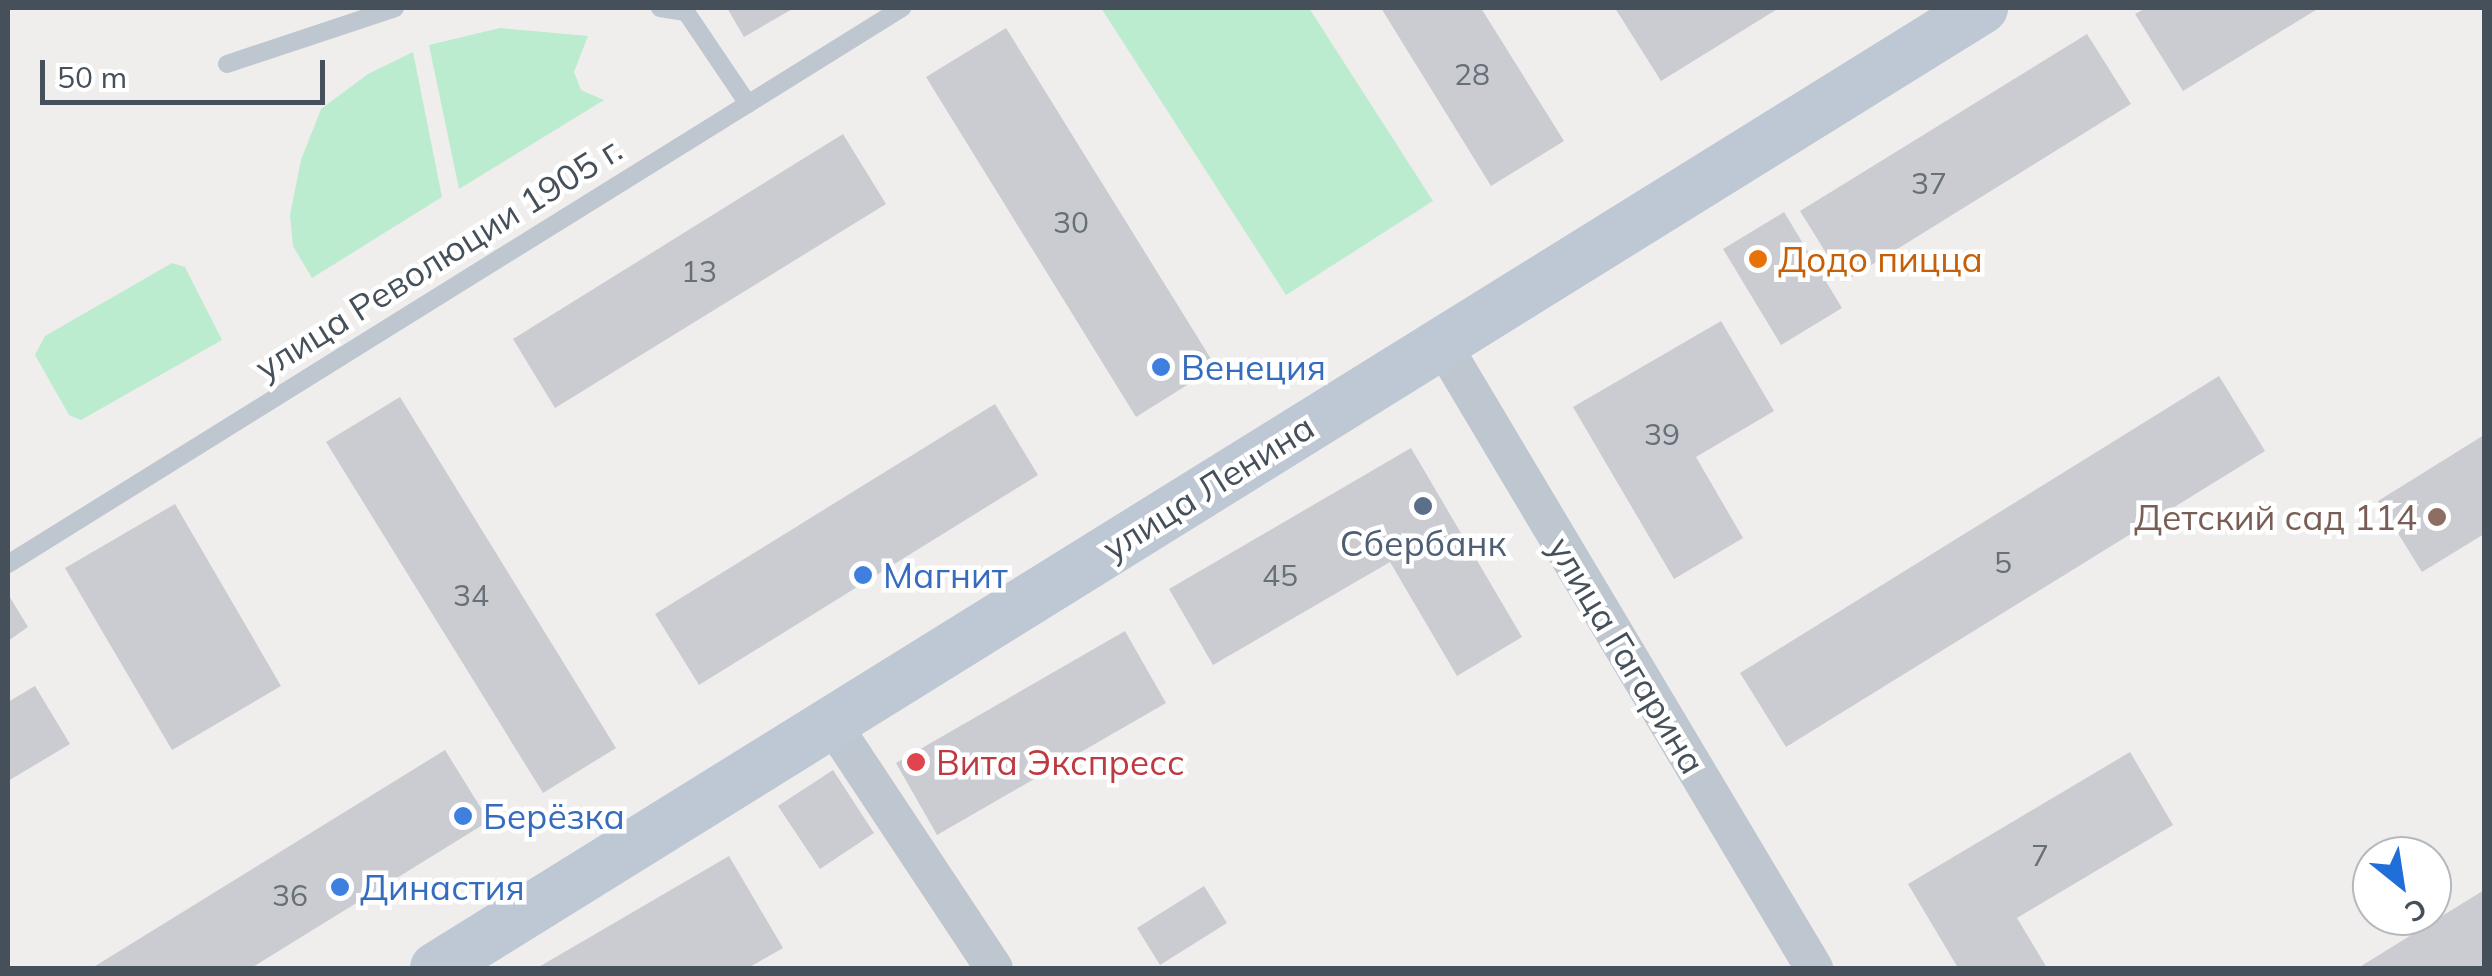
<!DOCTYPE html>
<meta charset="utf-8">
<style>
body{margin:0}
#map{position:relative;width:2492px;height:976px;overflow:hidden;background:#f0eded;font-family:Mulish,sans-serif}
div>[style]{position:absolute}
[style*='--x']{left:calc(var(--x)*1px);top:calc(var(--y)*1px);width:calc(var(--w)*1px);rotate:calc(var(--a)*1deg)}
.green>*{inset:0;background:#bceccf}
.building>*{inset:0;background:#caccd2}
.lane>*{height:18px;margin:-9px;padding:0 9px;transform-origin:9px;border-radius:9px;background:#bec7cf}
.street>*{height:38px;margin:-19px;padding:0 19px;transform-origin:19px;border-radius:19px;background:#bec7cf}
.secondary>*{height:52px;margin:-26px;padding:0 26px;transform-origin:26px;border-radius:26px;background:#bec8d4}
.dots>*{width:28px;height:28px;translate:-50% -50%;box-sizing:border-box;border:5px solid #fff;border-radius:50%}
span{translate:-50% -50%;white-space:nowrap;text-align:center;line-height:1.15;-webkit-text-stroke:9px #fff;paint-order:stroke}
.number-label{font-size:30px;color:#676f78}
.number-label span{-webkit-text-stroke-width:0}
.street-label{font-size:35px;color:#46505a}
.food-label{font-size:35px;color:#c56008}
.left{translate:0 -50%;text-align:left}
.shop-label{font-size:35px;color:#366cbe}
.education-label{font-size:35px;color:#785e54}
.right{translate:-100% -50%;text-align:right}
.service-label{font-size:35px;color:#4e5e75}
.health-label{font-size:35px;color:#be3a42}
.frame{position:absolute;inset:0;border:10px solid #46505a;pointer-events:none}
.north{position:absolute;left:2352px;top:836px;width:100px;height:100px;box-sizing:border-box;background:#fff;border:2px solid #b5b9bd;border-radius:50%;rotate:150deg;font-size:28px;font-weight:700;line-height:40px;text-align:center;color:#46505a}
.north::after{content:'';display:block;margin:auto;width:35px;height:45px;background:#206ed7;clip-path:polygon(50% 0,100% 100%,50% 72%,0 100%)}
.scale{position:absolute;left:40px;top:60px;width:285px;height:45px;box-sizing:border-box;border:5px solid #46505a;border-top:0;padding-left:12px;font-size:30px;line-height:35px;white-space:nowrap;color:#46505a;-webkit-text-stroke:8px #fff;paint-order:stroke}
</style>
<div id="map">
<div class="green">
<div style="clip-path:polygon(1101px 8px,1309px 8px,1433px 201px,1286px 295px)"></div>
<div style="clip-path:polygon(500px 28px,588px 36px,574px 72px,581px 90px,604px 100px,459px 189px,429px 45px)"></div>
<div style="clip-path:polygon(413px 52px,442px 197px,312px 278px,293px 246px,290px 215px,301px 160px,321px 109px,368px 74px)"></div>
<div style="clip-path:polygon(172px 263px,185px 267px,222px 340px,81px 420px,69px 415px,35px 355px,45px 336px)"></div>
</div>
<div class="building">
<div style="clip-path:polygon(727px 8px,794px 8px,744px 37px)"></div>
<div style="clip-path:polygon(1381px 8px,1481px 8px,1564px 141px,1491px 186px)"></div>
<div style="clip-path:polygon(1615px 8px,1779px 8px,1661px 81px)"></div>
<div style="clip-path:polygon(2146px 8px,2319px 8px,2183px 91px,2135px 14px)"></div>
<div style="clip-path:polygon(1006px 28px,1216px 367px,1136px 417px,926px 77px)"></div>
<div style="clip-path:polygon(2087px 34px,2131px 104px,1844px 282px,1800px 211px)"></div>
<div style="clip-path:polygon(843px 134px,886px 204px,555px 408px,513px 339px)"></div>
<div style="clip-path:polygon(1784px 212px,1842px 308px,1781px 345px,1723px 249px)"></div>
<div style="clip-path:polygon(1721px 321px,1774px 411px,1696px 457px,1743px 538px,1674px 579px,1573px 407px)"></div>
<div style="clip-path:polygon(2219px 376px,2265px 451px,1786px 747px,1740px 673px)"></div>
<div style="clip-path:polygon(400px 397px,616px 748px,543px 793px,326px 442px)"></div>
<div style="clip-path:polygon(995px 404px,1038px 475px,699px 685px,655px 614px)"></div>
<div style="clip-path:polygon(2484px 435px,2484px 534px,2422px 572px,2378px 501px)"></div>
<div style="clip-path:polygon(1411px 448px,1522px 637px,1457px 676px,1390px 562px,1213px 665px,1169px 589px)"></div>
<div style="clip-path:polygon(175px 504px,281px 686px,172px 750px,65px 568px)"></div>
<div style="clip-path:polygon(8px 594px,28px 627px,8px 641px)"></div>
<div style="clip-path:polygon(1125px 631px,1166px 703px,937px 835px,896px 763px)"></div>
<div style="clip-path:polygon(35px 686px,70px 744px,8px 781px,8px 702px)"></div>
<div style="clip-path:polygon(445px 750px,489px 821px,251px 968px,92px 968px)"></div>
<div style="clip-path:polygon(2130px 752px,2173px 825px,2017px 918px,2047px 968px,1958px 968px,1908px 884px)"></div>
<div style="clip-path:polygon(833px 770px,874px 833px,820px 869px,778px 806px)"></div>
<div style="clip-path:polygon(729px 856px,783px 948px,748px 968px,537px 968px)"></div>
<div style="clip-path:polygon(1204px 886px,1227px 923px,1160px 965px,1137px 928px)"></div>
<div style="clip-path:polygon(2484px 890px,2484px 968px,2358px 968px)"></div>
</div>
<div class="lane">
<div style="--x:660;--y:8;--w:26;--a:9"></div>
<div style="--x:686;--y:12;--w:111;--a:56"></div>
<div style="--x:227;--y:64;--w:177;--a:-18.4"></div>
<div style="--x:8;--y:564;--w:1053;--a:-31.88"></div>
</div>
<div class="street">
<div style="--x:1441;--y:342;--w:729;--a:59.21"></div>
<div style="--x:831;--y:722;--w:295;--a:56.5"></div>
</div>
<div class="secondary">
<div style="--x:436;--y:968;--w:1820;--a:-31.84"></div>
</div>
<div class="dots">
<div style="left:1758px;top:259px;background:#e8710a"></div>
<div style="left:1161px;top:367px;background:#3f7fe0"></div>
<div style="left:1423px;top:506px;background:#5c6f8a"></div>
<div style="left:2437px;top:517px;background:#8d6e63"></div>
<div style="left:863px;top:575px;background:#3f7fe0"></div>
<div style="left:916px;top:762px;background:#e0444e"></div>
<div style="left:463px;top:816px;background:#3f7fe0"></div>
<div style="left:340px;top:887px;background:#3f7fe0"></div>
</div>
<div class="number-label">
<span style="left:1472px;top:74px">28</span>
<span style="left:1929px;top:183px">37</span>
<span style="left:1071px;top:222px">30</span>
<span style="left:699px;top:271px">13</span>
<span style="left:1662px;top:434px">39</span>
<span style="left:2003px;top:562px">5</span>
<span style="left:1280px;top:575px">45</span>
<span style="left:471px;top:595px">34</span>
<span style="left:2040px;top:855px">7</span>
<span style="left:290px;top:895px">36</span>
</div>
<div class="street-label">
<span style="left:438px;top:258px;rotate:-32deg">улица Революции 1905 г.</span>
<span style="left:1208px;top:487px;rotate:-32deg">улица Ленина</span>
<span style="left:1627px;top:655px;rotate:59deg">улица Гагарина</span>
</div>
<div class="food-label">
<span class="left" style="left:1778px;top:259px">Додо пицца</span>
</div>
<div class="shop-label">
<span class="left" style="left:1181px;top:367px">Венеция</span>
<span class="left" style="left:883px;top:575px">Магнит</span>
<span class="left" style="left:483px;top:816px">Берёзка</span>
<span class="left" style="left:360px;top:887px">Династия</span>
</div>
<div class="education-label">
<span class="right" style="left:2417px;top:517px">Детский сад 114</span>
</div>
<div class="service-label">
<span style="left:1423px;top:543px">Сбербанк</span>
</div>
<div class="health-label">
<span class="left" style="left:936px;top:762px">Вита Экспресс</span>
</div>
<div class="frame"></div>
<div class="north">С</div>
<div class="scale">50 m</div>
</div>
